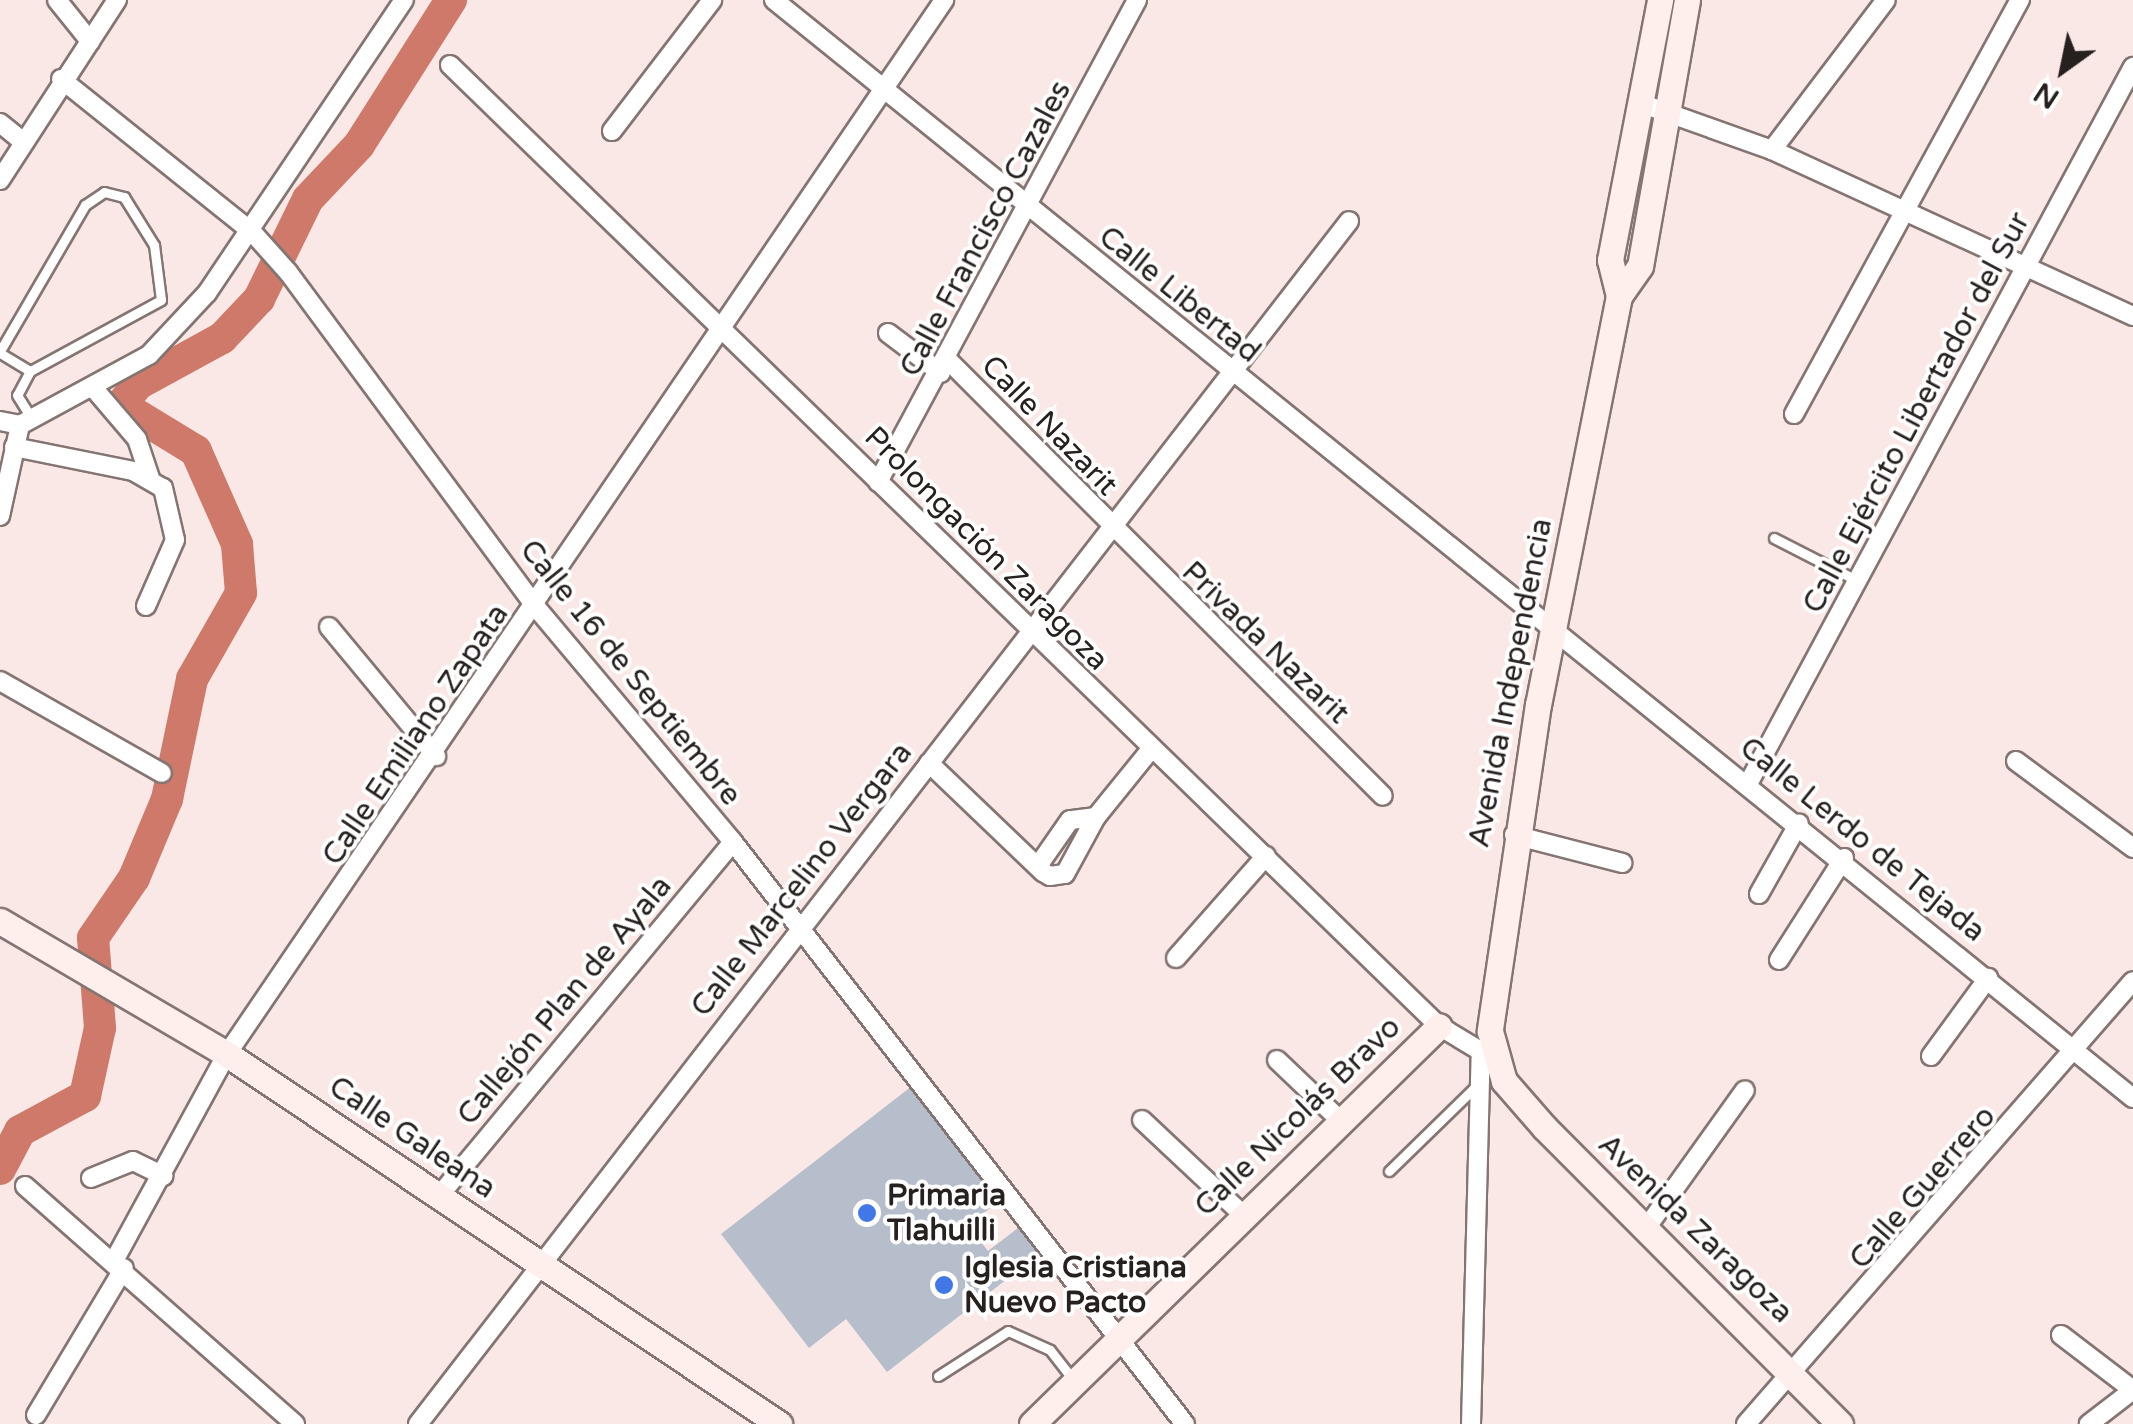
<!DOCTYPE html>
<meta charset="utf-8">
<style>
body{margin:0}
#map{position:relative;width:2133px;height:1424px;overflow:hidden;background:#f9e8e5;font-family:"Varela Round",sans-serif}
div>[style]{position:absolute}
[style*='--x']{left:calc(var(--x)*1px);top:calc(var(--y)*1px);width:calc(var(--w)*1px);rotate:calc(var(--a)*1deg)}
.river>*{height:32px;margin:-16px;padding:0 16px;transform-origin:16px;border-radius:16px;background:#ce7969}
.building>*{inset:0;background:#b7becb}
.roads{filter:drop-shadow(2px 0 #847572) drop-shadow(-2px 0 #847572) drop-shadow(0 2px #847572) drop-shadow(0 -2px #847572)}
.lane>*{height:9px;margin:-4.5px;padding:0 4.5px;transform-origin:4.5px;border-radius:4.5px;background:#fff}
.street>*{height:18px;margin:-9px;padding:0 9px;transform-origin:9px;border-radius:9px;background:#fff}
.secondary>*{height:25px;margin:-12.5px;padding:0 12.5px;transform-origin:12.5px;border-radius:12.5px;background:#feefec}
.dots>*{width:28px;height:28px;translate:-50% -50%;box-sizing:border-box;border:5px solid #fff;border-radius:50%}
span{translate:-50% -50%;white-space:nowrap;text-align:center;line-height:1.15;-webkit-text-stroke:8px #fff;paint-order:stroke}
.street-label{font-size:30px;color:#26201f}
.poi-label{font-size:30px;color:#26201f;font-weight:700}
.left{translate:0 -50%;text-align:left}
.north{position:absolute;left:2013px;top:20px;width:100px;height:100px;-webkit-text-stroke:8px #fff;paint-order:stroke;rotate:213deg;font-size:28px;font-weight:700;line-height:40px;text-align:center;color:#26201f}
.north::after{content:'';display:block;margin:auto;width:35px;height:45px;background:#26201f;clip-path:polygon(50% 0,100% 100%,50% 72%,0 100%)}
</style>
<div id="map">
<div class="river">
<div style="--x:0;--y:1169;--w:43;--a:-62.2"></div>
<div style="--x:20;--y:1131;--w:74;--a:-28.3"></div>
<div style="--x:85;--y:1096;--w:70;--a:-77.6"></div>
<div style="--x:100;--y:1028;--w:90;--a:-94.4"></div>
<div style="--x:93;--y:938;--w:73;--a:-55.7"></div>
<div style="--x:134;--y:878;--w:86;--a:-67.3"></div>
<div style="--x:167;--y:799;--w:123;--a:-78.2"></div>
<div style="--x:192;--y:679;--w:99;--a:-60.3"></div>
<div style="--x:241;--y:593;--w:49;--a:-94.7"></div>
<div style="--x:237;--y:544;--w:102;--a:-113.8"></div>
<div style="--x:196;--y:451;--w:88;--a:-148.5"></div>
<div style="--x:121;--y:405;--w:27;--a:-51"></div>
<div style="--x:138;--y:384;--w:96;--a:-28.7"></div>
<div style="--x:222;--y:338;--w:54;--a:-46.5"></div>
<div style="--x:259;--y:299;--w:111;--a:-63.9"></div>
<div style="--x:308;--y:199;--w:74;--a:-46.6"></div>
<div style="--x:359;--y:145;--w:172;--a:-57.6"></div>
</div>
<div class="building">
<div style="clip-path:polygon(912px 1086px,1001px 1200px,968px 1225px,988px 1251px,1022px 1225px,1043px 1251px,887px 1372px,846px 1319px,809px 1348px,721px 1234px)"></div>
</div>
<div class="roads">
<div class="lane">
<div style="--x:0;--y:351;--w:169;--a:-59.8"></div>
<div style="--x:85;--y:205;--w:23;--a:-34"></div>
<div style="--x:104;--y:192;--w:21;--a:14"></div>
<div style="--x:124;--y:197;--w:57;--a:58"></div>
<div style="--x:154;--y:245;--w:55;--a:82.7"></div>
<div style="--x:161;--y:300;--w:149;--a:151.5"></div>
<div style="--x:30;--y:371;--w:27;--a:118"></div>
<div style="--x:17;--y:395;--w:28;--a:58"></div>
<div style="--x:0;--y:353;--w:35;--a:31"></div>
<div style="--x:1774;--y:538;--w:94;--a:27.1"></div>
<div style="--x:1389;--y:1171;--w:119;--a:-44.3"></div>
<div style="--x:938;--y:1376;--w:83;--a:-32.7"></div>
<div style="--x:1008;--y:1331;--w:46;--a:24.3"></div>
<div style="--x:1050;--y:1350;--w:36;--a:52"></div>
</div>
<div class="street">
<div style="--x:57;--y:0;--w:53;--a:51.2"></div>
<div style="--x:774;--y:0;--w:1747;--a:38.94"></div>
<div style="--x:450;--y:65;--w:1379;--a:44.18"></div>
<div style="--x:1439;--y:1026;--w:64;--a:31"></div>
<div style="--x:61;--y:79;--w:246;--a:38.7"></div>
<div style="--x:253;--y:233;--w:52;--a:48.1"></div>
<div style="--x:288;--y:272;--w:415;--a:53.5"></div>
<div style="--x:535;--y:606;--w:308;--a:50"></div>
<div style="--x:733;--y:842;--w:737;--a:52.17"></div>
<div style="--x:1640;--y:103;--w:140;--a:19.6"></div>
<div style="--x:1772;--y:150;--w:397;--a:24.7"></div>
<div style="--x:0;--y:123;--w:27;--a:39"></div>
<div style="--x:612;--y:131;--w:165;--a:-52.6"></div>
<div style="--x:1772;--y:150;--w:188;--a:-52.8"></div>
<div style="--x:0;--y:180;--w:215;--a:-57"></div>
<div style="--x:888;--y:333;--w:66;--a:37"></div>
<div style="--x:949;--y:361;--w:614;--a:45.07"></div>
<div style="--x:96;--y:391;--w:63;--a:49.5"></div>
<div style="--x:137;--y:439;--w:41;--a:71.6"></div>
<div style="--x:1794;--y:414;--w:472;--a:-61.4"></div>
<div style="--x:0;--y:421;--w:20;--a:11"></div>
<div style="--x:14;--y:447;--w:121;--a:11.4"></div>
<div style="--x:133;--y:471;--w:34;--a:30"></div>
<div style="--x:163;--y:488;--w:53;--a:77"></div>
<div style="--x:175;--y:540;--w:72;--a:113.7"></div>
<div style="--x:878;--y:482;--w:547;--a:-61.75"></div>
<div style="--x:0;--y:516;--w:93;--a:-77.6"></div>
<div style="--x:20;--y:425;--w:147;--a:-28.5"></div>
<div style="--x:149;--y:355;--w:85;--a:-46.9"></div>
<div style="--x:207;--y:293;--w:353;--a:-56.1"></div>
<div style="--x:329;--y:627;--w:168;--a:50.3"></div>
<div style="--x:0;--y:681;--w:186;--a:29.6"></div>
<div style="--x:2016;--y:761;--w:146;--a:36.6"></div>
<div style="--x:929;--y:763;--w:158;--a:43.7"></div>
<div style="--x:1043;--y:872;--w:8;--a:30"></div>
<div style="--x:1050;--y:876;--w:15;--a:-8"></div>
<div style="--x:1065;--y:874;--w:65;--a:-61.5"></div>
<div style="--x:1096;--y:817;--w:26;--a:173"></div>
<div style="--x:1070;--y:820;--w:56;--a:124.8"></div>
<div style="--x:1748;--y:784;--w:814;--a:-61.77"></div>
<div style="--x:1096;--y:817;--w:87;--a:-51"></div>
<div style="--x:1514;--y:835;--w:112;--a:14.5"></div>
<div style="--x:1759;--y:894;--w:81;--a:-60.6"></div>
<div style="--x:1176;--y:958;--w:136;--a:-48.6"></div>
<div style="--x:1779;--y:960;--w:121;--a:-57.5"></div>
<div style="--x:1931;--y:1056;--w:97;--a:-53.8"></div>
<div style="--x:1277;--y:1060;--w:88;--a:43.6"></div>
<div style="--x:1142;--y:1120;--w:139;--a:43.2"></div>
<div style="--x:91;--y:1178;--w:45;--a:-22"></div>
<div style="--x:133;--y:1161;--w:34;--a:26"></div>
<div style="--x:25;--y:1186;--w:360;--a:41.4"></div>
<div style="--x:439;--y:1196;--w:460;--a:-50.3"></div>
<div style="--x:1647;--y:1227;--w:168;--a:-54.4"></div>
<div style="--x:115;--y:1259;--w:234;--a:-61.4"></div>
<div style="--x:227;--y:1054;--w:1275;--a:-55.77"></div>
<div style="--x:2061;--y:1335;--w:91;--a:37.4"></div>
<div style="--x:2133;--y:1390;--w:56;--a:142.3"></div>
<div style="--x:36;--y:1415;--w:171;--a:-59.1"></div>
<div style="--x:418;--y:1424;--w:1521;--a:-52.26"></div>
<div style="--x:1471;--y:1424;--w:370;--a:-88.5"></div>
<div style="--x:1746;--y:1424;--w:588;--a:-48.86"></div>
</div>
<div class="secondary">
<div style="--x:1687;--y:0;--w:270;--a:100"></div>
<div style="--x:1640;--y:266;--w:37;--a:125"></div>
<div style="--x:1619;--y:296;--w:416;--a:101.2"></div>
<div style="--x:1538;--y:704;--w:331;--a:98.4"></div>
<div style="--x:1490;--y:1031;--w:52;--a:74.4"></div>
<div style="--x:1504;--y:1081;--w:62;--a:48.9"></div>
<div style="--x:1545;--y:1128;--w:418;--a:45.1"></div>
<div style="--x:1619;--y:296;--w:37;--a:-104"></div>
<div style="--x:1610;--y:260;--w:265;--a:-79.1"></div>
<div style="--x:0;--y:921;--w:263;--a:30.4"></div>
<div style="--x:227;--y:1054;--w:665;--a:33.83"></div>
<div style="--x:1032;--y:1424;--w:569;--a:-44.36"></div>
</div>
</div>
<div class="dots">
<div style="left:867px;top:1213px;background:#4277e7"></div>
<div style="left:944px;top:1285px;background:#4277e7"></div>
</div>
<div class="street-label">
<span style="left:986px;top:229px;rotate:-62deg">Calle Francisco Cazales</span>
<span style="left:1179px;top:295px;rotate:39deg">Calle Libertad</span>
<span style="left:1917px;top:413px;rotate:-62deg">Calle Ejército Libertador del Sur</span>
<span style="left:1049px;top:426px;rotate:46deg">Calle Nazarit</span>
<span style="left:986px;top:549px;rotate:45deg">Prolongación Zaragoza</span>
<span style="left:1265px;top:643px;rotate:44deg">Privada Nazarit</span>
<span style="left:630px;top:673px;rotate:51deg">Calle 16 de Septiembre</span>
<span style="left:1511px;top:683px;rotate:-79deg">Avenida Independencia</span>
<span style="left:416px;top:735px;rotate:-56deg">Calle Emiliano Zapata</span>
<span style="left:1862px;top:840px;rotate:39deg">Calle Lerdo de Tejada</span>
<span style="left:802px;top:880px;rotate:-52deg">Calle Marcelino Vergara</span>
<span style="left:565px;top:1001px;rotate:-50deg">Callejón Plan de Ayala</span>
<span style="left:1298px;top:1117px;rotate:-44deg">Calle Nicolás Bravo</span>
<span style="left:412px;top:1138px;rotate:34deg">Calle Galeana</span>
<span style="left:1923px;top:1188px;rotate:-49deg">Calle Guerrero</span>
<span style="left:1695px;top:1229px;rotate:44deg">Avenida Zaragoza</span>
</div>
<div class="poi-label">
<span class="left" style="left:887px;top:1213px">Primaria<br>Tlahuilli</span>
<span class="left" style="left:964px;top:1285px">Iglesia Cristiana<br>Nuevo Pacto</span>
</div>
<div class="north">N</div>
</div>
